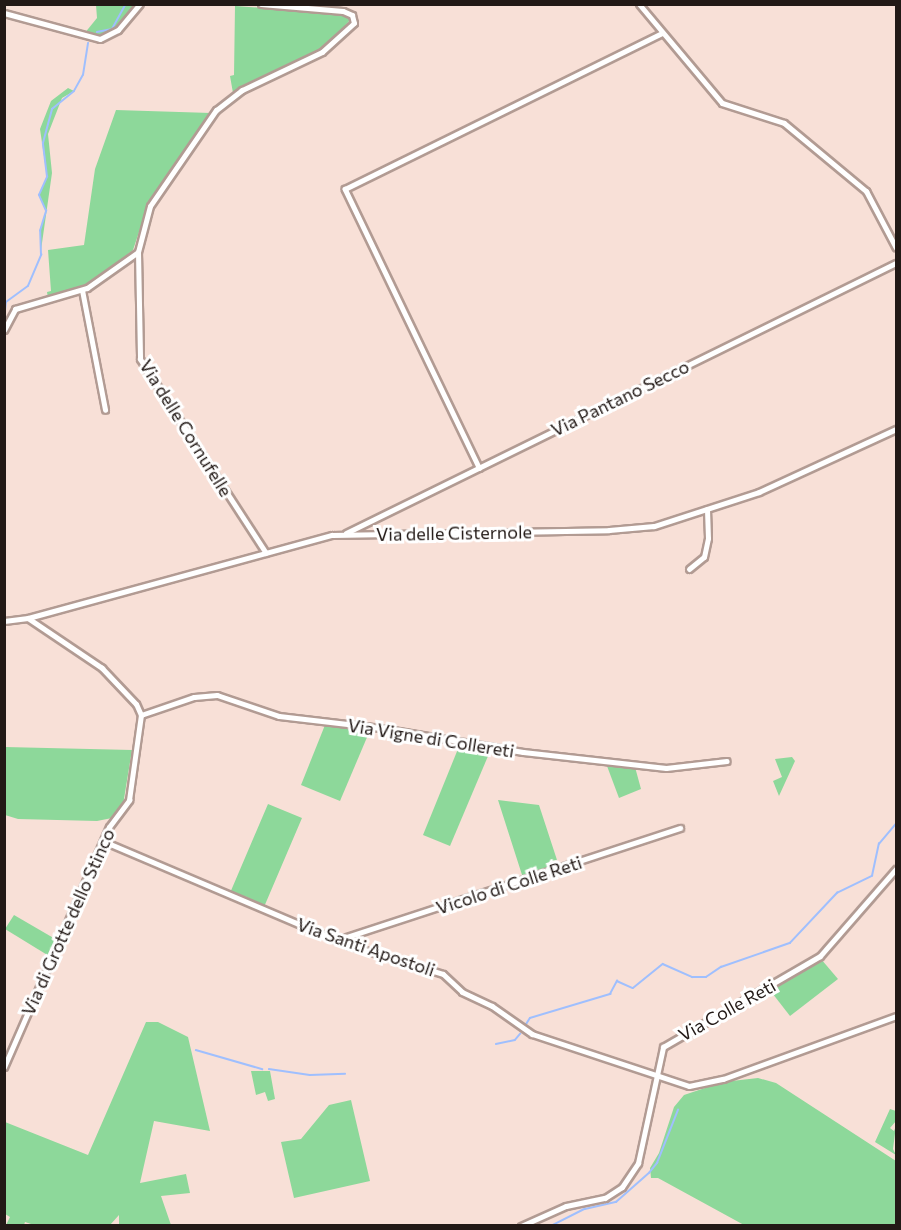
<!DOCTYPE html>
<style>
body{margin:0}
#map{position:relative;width:901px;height:1230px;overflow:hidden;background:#f8e0d7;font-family:Commissioner,sans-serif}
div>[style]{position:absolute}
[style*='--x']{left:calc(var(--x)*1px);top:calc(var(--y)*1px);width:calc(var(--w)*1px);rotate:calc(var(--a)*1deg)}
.green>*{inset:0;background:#8dd89a}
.stream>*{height:1.5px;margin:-0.75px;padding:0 0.75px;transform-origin:0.75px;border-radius:0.75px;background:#9fbffe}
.roads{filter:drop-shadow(2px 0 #b29b93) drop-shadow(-2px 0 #b29b93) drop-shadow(0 2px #b29b93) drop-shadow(0 -2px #b29b93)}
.minor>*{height:5px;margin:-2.5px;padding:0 2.5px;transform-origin:2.5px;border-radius:2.5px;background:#fff}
span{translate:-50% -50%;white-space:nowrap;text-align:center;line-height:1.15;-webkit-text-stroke:6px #fff;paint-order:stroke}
.street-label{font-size:18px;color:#221916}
.frame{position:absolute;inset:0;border:6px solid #221916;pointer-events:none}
</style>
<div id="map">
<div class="green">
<div style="clip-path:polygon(96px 5px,136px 5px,119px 28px,97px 38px,84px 34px,97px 18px)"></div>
<div style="clip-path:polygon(235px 6px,346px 14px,351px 19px,320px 54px,233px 93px,230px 76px,234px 75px)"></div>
<div style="clip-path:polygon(68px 88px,74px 91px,62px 98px,48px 134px,52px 173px,41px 250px,40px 231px,46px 211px,39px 195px,47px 177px,40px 129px,51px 101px)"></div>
<div style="clip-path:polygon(116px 110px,211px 113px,149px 202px,133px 250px,90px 285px,48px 298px,47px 292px,51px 291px,48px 250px,84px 245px,95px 169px)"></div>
<div style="clip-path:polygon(325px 725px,365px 729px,368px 735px,340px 801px,301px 785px)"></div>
<div style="clip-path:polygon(460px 744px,491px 749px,450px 846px,423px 835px)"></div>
<div style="clip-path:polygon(5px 747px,132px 750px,123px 805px,112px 818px,97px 821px,18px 819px,5px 815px)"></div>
<div style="clip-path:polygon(775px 759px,792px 757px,795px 761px,779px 796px,773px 781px,782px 777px)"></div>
<div style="clip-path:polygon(607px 766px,635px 767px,641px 789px,619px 798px)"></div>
<div style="clip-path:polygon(498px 800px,539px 805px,557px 860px,552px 861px,550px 868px,523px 878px)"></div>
<div style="clip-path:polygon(268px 804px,302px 818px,264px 907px,247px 897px,230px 893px)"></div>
<div style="clip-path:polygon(14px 915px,57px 940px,49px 956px,5px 929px)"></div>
<div style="clip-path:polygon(821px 959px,838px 979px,790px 1016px,769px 989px)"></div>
<div style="clip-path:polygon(146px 1022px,158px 1022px,188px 1037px,210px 1131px,154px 1121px,140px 1183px,186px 1174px,190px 1193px,161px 1196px,171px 1225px,119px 1225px,119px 1215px,110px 1225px,37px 1226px,25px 1222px,24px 1225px,6px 1225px,10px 1217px,5px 1214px,5px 1122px,88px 1155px)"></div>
<div style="clip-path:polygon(251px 1071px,270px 1071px,275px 1099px,268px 1101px,265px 1092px,256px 1095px)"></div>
<div style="clip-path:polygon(758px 1078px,776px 1083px,896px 1161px,896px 1225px,744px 1225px,658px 1178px,651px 1178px,650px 1168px,659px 1153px,674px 1107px,684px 1095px,723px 1082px)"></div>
<div style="clip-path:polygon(351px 1100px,370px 1181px,294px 1198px,281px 1142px,301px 1139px,329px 1105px)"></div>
<div style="clip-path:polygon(890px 1109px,896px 1111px,896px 1121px,890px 1128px,894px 1131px,896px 1126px,893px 1149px,896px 1155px,875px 1142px)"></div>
</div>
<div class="stream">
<div style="--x:97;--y:32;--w:15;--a:-11"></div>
<div style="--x:112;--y:29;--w:29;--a:-61"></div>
<div style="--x:4;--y:320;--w:18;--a:-84"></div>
<div style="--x:6;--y:302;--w:27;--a:-36"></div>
<div style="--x:28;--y:286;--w:34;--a:-67"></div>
<div style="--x:41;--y:255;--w:24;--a:-92"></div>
<div style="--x:40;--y:231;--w:21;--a:-73"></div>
<div style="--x:46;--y:211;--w:17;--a:-114"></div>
<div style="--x:39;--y:195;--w:20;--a:-66"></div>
<div style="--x:47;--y:177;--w:34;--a:-97"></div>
<div style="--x:43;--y:143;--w:35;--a:-75"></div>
<div style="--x:52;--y:109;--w:28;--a:-39"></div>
<div style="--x:74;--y:91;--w:18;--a:-61"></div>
<div style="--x:83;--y:75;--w:32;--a:-81"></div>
<div style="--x:525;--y:1026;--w:9;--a:-58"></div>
<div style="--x:530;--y:1018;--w:84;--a:-16.7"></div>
<div style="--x:610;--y:994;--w:15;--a:-62"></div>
<div style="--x:617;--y:981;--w:17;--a:24"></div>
<div style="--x:633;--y:988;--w:38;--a:-39"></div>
<div style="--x:663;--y:964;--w:32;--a:24"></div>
<div style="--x:692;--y:977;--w:14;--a:0"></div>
<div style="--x:706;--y:977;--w:18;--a:-34"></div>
<div style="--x:721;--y:967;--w:73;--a:-19.2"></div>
<div style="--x:790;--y:943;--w:69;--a:-46.8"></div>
<div style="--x:837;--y:893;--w:39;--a:-26"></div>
<div style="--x:872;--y:876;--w:33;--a:-78"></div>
<div style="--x:879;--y:844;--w:26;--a:-50"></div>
<div style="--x:496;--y:1044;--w:19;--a:-12"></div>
<div style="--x:515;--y:1040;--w:8;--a:-50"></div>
<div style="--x:196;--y:1050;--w:69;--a:16.1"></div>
<div style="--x:269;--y:1069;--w:41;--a:8.3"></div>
<div style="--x:310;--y:1075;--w:35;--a:-2"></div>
<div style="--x:551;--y:1226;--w:38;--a:-27"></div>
<div style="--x:585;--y:1209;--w:32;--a:-13"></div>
<div style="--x:616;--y:1202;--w:44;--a:-41.3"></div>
<div style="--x:649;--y:1173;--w:13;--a:-51"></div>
<div style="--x:657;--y:1163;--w:57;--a:-68.4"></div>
</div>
<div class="roads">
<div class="minor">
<div style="--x:261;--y:4;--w:82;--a:4.9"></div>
<div style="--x:343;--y:11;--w:10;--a:24"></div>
<div style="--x:352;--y:15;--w:8;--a:76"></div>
<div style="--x:354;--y:23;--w:43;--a:137.8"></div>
<div style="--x:322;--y:52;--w:89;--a:154.6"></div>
<div style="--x:242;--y:90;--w:33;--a:142"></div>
<div style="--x:216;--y:110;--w:116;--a:124.5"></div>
<div style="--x:150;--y:206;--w:48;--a:104.6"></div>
<div style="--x:138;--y:252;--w:107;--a:88.9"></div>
<div style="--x:140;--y:359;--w:231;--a:57"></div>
<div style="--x:639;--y:4;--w:129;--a:50"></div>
<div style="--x:722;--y:103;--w:65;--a:17.9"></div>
<div style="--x:784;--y:123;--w:107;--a:39.7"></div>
<div style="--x:866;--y:191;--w:64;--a:62.2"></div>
<div style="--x:4;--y:13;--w:99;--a:15.2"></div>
<div style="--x:100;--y:39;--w:20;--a:-27"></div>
<div style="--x:118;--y:30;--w:34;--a:-50"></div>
<div style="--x:82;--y:290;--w:122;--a:79.1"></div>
<div style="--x:4;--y:330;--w:24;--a:-62"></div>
<div style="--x:15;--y:309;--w:75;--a:-16.3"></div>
<div style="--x:87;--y:288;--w:62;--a:-35.2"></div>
<div style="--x:479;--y:468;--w:310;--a:-115.7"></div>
<div style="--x:345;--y:189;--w:353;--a:-26.2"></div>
<div style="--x:346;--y:533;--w:613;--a:-26.15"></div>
<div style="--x:689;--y:569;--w:19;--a:-39"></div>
<div style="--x:704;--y:557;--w:19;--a:-78"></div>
<div style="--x:708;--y:538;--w:29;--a:-92"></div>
<div style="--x:4;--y:621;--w:24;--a:-7"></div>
<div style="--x:28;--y:618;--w:315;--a:-15.3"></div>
<div style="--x:332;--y:535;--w:277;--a:-1"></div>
<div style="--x:609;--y:530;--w:45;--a:-5.1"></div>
<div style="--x:654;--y:526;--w:110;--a:-17.9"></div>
<div style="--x:759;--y:492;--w:151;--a:-24.7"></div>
<div style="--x:141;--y:715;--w:56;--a:-18.8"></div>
<div style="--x:194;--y:697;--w:23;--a:-5"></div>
<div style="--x:217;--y:695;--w:65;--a:18.7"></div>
<div style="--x:279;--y:716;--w:103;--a:6.7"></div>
<div style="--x:381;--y:728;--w:144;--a:9.6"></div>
<div style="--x:523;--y:752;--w:144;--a:6.4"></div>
<div style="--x:666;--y:768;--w:61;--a:-6.5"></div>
<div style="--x:103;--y:841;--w:266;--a:23"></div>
<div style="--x:348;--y:945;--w:99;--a:17"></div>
<div style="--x:443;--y:974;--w:26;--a:43"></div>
<div style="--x:462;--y:992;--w:33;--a:25"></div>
<div style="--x:492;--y:1006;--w:49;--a:35"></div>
<div style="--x:532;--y:1034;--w:165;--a:18.3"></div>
<div style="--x:689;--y:1086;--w:35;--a:-12"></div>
<div style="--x:723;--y:1079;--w:184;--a:-20"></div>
<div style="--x:337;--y:940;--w:361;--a:-18.1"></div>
<div style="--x:4;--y:1067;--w:262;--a:-66.4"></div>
<div style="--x:109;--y:827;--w:34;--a:-53"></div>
<div style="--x:129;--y:800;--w:86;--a:-82"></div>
<div style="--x:141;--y:715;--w:12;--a:-114"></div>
<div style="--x:136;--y:704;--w:50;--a:-133.4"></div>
<div style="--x:102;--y:668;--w:89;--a:-146"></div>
<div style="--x:521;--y:1226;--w:49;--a:-24"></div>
<div style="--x:566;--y:1206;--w:40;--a:-12"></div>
<div style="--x:605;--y:1198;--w:20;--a:-33"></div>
<div style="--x:622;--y:1187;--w:29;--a:-56"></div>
<div style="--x:638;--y:1163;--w:119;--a:-77.8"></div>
<div style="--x:663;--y:1047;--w:181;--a:-30.1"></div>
<div style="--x:820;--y:956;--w:116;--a:-48.9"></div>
</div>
</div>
<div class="street-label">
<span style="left:620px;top:398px;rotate:-26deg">Via Pantano Secco</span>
<span style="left:186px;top:428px;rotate:58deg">Via delle Cornufelle</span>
<span style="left:454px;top:533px;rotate:-1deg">Via delle Cisternole</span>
<span style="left:431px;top:738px;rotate:9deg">Via Vigne di Collereti</span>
<span style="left:509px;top:885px;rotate:-18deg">Vicolo di Colle Reti</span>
<span style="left:68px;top:922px;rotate:-66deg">Via di Grotte dello Stinco</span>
<span style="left:366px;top:947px;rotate:19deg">Via Santi Apostoli</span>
<span style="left:727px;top:1010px;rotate:-29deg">Via Colle Reti</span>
</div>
<div class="frame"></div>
</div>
